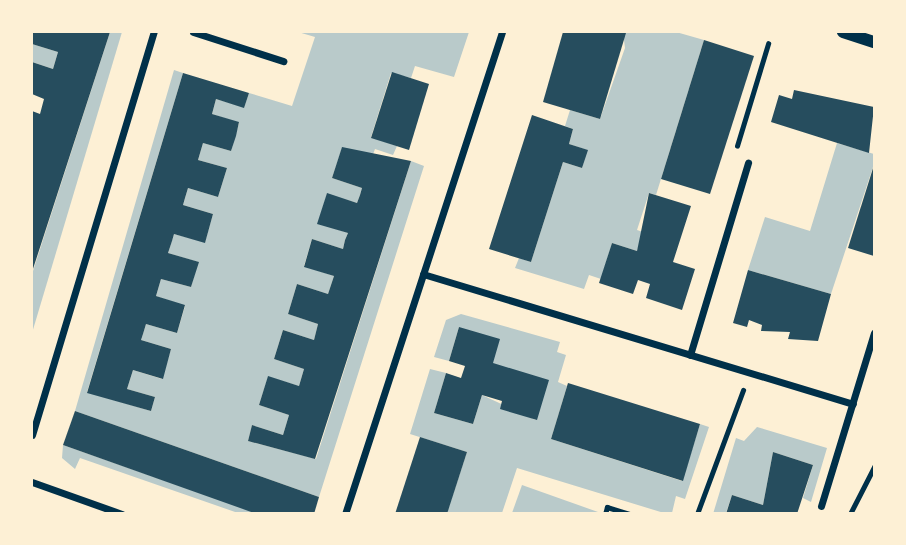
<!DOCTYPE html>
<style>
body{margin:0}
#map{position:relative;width:906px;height:545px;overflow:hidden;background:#fdf0d5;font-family:Rubik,sans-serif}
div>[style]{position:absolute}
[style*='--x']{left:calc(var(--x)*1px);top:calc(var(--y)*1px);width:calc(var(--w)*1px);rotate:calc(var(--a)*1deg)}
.green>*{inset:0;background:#b9caca}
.building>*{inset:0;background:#264d5e}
.path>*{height:4.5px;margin:-2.25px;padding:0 2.25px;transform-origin:2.25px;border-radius:2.25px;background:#003049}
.minor>*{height:7px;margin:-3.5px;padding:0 3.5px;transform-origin:3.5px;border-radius:3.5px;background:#003049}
.tertiary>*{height:12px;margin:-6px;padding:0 6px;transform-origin:6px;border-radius:6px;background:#003049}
span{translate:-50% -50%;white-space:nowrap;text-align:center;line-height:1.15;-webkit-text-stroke:7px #fdf0d5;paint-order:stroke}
.frame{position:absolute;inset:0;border:33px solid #fdf0d5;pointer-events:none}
</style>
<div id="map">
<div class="green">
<div style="clip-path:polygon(110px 32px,122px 32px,32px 333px,32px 274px)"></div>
<div style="clip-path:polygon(298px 32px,469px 32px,454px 77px,415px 66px,411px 78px,391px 73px,371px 137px,397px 146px,393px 155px,375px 149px,372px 157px,342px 148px,332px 178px,362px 188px,360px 195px,357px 203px,327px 194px,318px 223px,348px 233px,345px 240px,343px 249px,312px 239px,304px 266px,334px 276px,328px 294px,297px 284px,288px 314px,318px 324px,314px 340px,283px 330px,274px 359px,304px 369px,299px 386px,268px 377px,259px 405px,289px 415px,283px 435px,252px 425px,248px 441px,316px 459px,411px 161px,424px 166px,319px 497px,75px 411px,174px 70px,183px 73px,87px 392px,151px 411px,155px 397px,127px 389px,133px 370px,162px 379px,171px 349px,141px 340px,143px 334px,146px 324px,177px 333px,185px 306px,156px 296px,161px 279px,191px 287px,198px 262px,168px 253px,174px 234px,205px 242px,213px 214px,183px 205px,188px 188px,218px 197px,227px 168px,198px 160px,203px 143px,231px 151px,239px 123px,212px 114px,216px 99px,244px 107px,249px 93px,292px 106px,315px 37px)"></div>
<div style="clip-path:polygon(623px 32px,676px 32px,704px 40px,656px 195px,649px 193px,637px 230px,643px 232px,637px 251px,612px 243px,601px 279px,589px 275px,584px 289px,515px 268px,519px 258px,531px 262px,563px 162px,582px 168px,587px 150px,569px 144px,573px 129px,565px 126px,570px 110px,600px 119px,625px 48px)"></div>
<div style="clip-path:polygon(32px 44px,58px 52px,53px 69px,32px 62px)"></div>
<div style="clip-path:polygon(837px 143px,874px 154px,874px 164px,831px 294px,748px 270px,765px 217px,810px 231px)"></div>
<div style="clip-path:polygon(461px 314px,560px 342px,557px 352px,566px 355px,558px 382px,567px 386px,551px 439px,682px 481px,700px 424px,709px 427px,685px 499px,676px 496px,672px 513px,664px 513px,517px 468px,502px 513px,447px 513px,467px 452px,410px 434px,430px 369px,446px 373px,434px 413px,473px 424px,482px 395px,536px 420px,459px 327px,449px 361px,434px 357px,446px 320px)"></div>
<div style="clip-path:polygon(757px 427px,827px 448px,811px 502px,803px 498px,813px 465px,773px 452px,763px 505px,732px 495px,726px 513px,713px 514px,736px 438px,744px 441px)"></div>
<div style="clip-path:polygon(63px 445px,257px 513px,238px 513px,80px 458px,75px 469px,62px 458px)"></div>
<div style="clip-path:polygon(522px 485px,598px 512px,598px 513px,512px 513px)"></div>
</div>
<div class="building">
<div style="clip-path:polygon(32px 32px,110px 32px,32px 272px,32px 111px,40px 114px,44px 99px,32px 94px,32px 62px,53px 69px,58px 52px,32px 44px)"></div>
<div style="clip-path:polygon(563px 32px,626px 33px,600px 119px,543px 102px)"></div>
<div style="clip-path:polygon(704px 40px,754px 56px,710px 194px,661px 179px)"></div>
<div style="clip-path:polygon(392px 72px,429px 84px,409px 150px,371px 138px)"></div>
<div style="clip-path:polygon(183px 73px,249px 93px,244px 108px,216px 99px,212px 114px,239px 122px,236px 136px,231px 151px,203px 143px,198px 160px,227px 168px,218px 197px,188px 188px,185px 198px,183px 205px,213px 214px,205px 243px,174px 234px,172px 241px,168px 253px,199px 262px,191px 287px,161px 279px,156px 296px,185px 305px,177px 333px,146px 324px,143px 334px,141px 340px,171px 349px,163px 379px,133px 370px,127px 389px,155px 397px,151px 411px,87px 393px)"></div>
<div style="clip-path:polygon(794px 90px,874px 107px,869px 153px,771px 122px,779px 95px,792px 99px)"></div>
<div style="clip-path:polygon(532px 115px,573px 129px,569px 144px,588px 150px,582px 168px,563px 162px,531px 262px,489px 249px)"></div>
<div style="clip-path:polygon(342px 147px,411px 161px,315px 459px,248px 441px,252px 425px,283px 435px,289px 415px,259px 405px,268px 376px,299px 386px,304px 369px,274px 359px,283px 330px,314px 340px,318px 324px,288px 314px,297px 284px,328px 294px,334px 276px,304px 267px,312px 239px,343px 249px,345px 240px,348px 233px,317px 224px,327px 193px,357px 203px,360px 195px,362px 188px,332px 178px)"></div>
<div style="clip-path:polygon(874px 165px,874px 256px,848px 248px)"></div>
<div style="clip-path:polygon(649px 193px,691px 206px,673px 262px,695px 269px,682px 310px,646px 298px,650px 284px,638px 280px,633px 294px,599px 283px,612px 243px,637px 251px)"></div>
<div style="clip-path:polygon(748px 270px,831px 294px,818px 341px,788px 339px,790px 332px,761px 331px,762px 325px,749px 320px,747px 327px,733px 323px)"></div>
<div style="clip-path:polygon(459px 327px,500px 339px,493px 363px,549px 380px,537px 420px,500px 409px,502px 401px,482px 395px,473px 424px,434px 413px,446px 373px,461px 378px,465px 366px,449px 361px)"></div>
<div style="clip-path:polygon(568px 383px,700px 424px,683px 481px,551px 439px)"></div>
<div style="clip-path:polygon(75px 411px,319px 497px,314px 514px,257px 514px,63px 445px)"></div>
<div style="clip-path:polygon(420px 437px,467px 452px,447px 514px,395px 514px)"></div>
<div style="clip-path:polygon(773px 452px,813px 465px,797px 514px,726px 514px,732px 495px,763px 505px)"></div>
</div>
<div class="path">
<div style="--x:737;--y:146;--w:107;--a:-73.1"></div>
<div style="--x:605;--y:514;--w:7;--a:-74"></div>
<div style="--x:607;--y:507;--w:24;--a:17"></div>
<div style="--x:697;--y:514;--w:132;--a:-69.6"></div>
<div style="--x:850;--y:514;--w:53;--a:-62.9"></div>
</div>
<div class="minor">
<div style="--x:193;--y:32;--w:95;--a:17.9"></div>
<div style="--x:423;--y:274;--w:449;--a:16.8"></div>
<div style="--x:690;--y:355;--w:201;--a:-73.2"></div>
<div style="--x:32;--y:435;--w:421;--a:-73.2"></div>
<div style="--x:32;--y:482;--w:96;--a:19.6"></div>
<div style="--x:821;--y:506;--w:181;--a:-73"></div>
<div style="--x:345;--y:514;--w:507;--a:-71.96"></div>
</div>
<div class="tertiary">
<div style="--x:843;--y:32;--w:33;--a:18"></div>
</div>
<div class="frame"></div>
</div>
